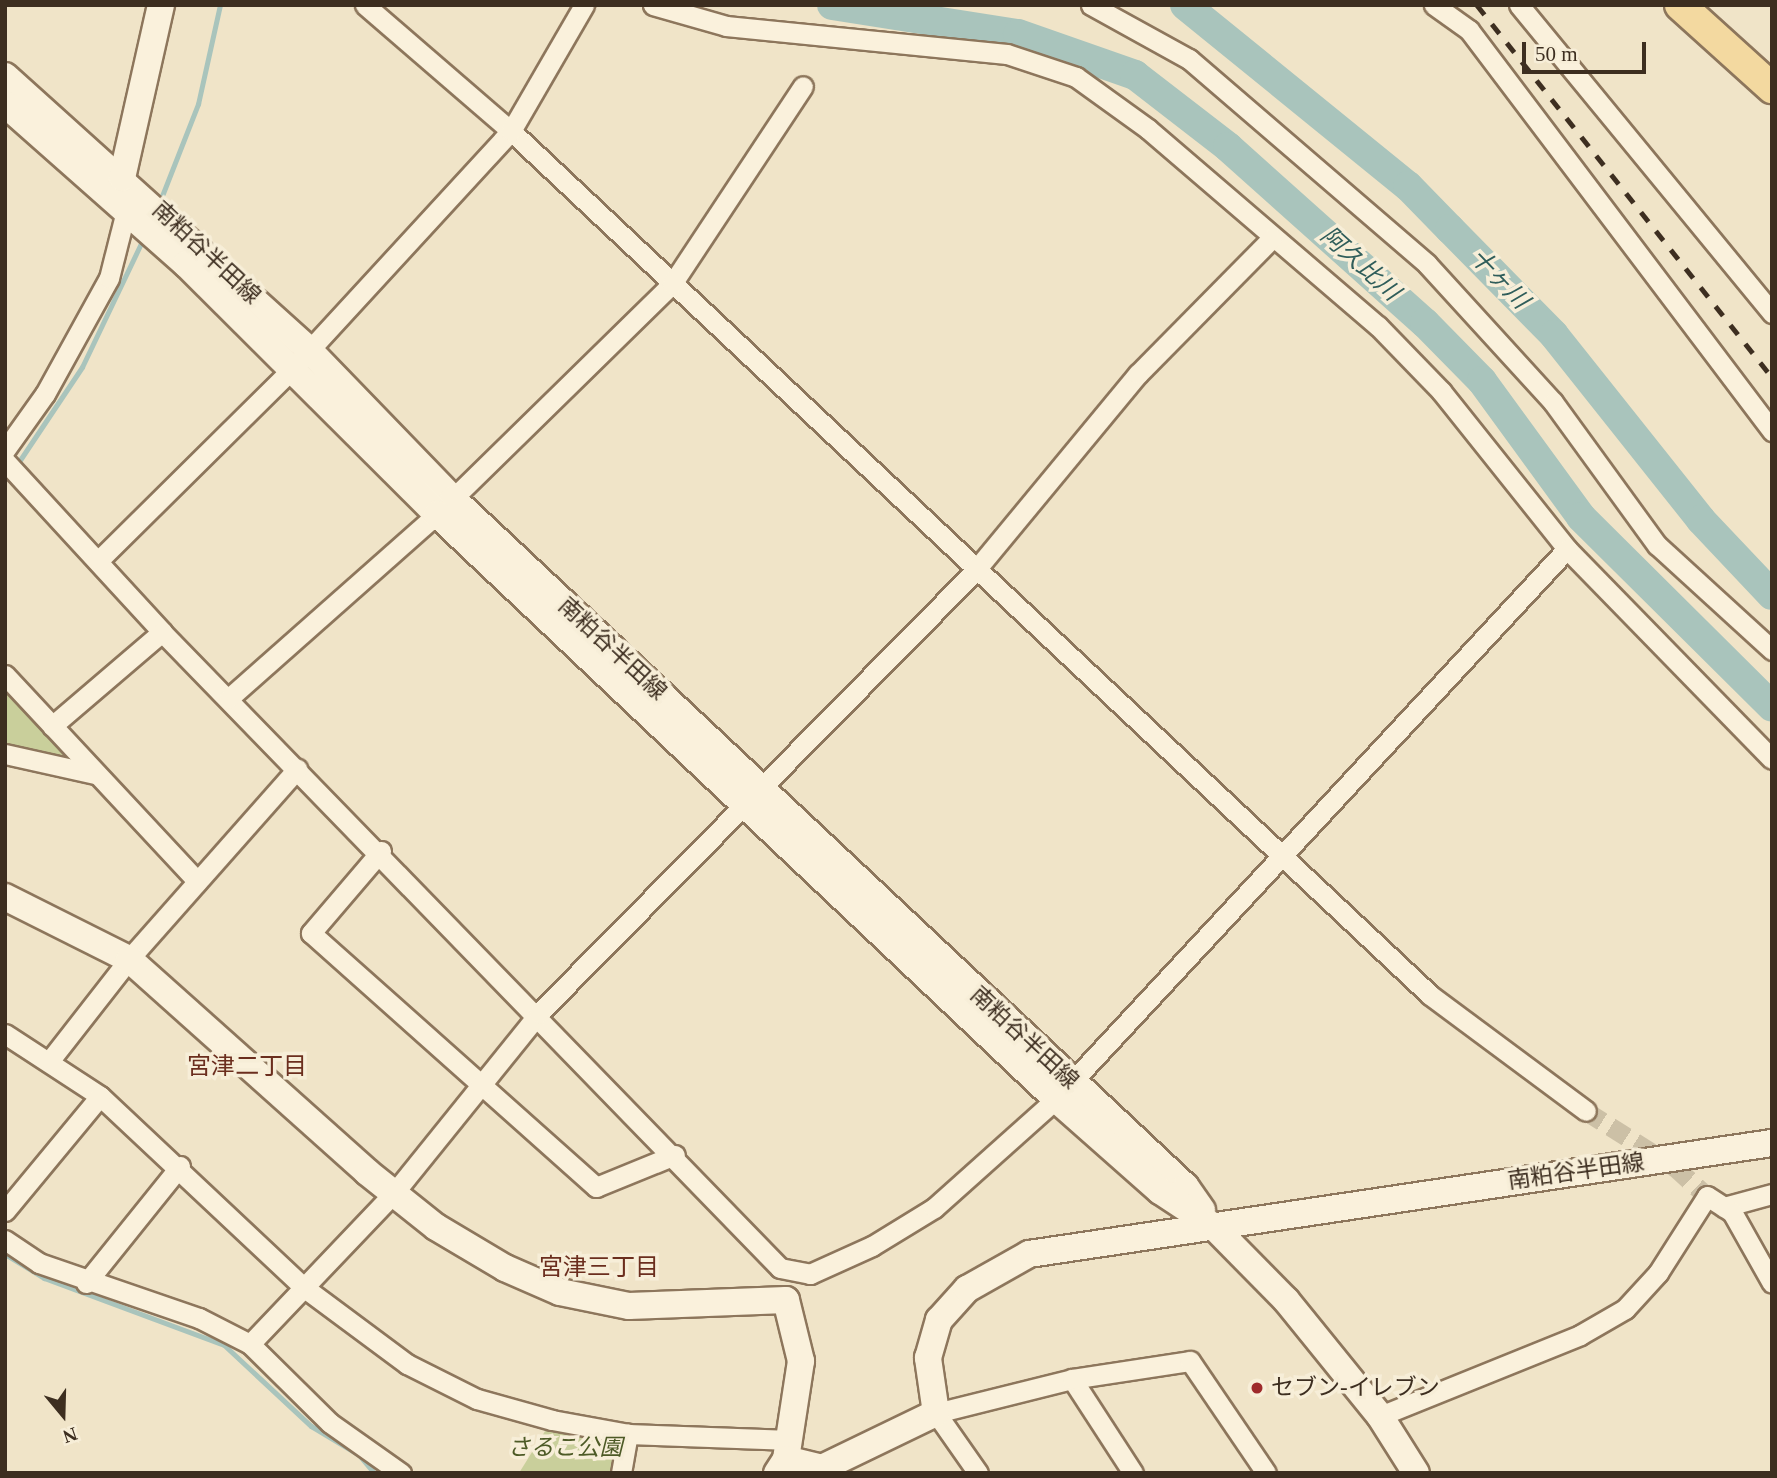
<!DOCTYPE html>
<meta charset="utf-8">
<style>
body{margin:0}
#map{position:relative;width:1777px;height:1478px;overflow:hidden;background:#f0e4c8;font-family:"Times New Roman","Noto Sans JP",serif}
div>[style]{position:absolute}
[style*='--x']{left:calc(var(--x)*1px);top:calc(var(--y)*1px);width:calc(var(--w)*1px);rotate:calc(var(--a)*1deg)}
.green>*{inset:0;background:#c9cf9b}
.stream>*{height:5px;margin:-2.5px;padding:0 2.5px;transform-origin:2.5px;border-radius:2.5px;background:#a9c4bc}
.river>*{height:30px;margin:-15px;padding:0 15px;transform-origin:15px;border-radius:15px;background:#a9c4bc}
.street-tunnel>*{height:19px;margin-top:-9.5px;transform-origin:0;background:repeating-linear-gradient(90deg,#ccc0a6 0 19px,transparent 0 29px)}
.roads{filter:drop-shadow(2px 0 #8d765c) drop-shadow(-2px 0 #8d765c) drop-shadow(0 2px #8d765c) drop-shadow(0 -2px #8d765c)}
.street>*{height:19px;margin:-9.5px;padding:0 9.5px;transform-origin:9.5px;border-radius:9.5px;background:#faf1dc}
.secondary>*{height:26px;margin:-13px;padding:0 13px;transform-origin:13px;border-radius:13px;background:#faf1dc}
.primary>*{height:30px;margin:-15px;padding:0 15px;transform-origin:15px;border-radius:15px;background:#f3d9a0}
.rail>*{height:5px;margin-top:-2.5px;transform-origin:0;background:repeating-linear-gradient(90deg,#3d2e20 0 12px,transparent 0 24px)}
.dots>*{width:19px;height:19px;translate:-50% -50%;box-sizing:border-box;border:4px solid #f7eed8;border-radius:50%}
span{translate:-50% -50%;white-space:nowrap;text-align:center;line-height:1.15;-webkit-text-stroke:7px #f7eed8;paint-order:stroke}
.street-label{font-size:23px;color:#3d2e20}
.poi-label{font-size:23px;color:#3d2e20}
.left{translate:0 -50%;text-align:left}
.park-label{font-size:23px;color:#4d5a26;font-style:italic}
.water-label{font-size:24px;color:#2f5d5a;font-style:italic}
.neighbourhood-label{font-size:24px;color:#6b2e1e}
.frame{position:absolute;inset:0;border:7px solid #3d2e20;pointer-events:none}
.north{position:absolute;left:28px;top:1380px;width:70px;height:70px;-webkit-text-stroke:5px #f7eed8;paint-order:stroke;rotate:161deg;font-size:19px;font-weight:700;line-height:28px;text-align:center;color:#3d2e20}
.north::after{content:'';display:block;margin:auto;width:24px;height:32px;background:#3d2e20;clip-path:polygon(50% 0,100% 100%,50% 72%,0 100%)}
.scale{position:absolute;left:1522px;top:42px;width:124px;height:32px;box-sizing:border-box;border:4px solid #3d2e20;border-top:0;padding-left:9px;font-size:21px;line-height:24px;white-space:nowrap;color:#3d2e20;-webkit-text-stroke:5px #f7eed8;paint-order:stroke}
</style>
<div id="map">
<div class="green">
<div style="clip-path:polygon(5px 676px,70px 748px,57px 766px,5px 754px)"></div>
<div style="clip-path:polygon(552px 1420px,628px 1434px,621px 1473px,519px 1473px)"></div>
</div>
<div class="stream">
<div style="--x:158;--y:206;--w:110;--a:-68.6"></div>
<div style="--x:198;--y:104;--w:101;--a:-77.5"></div>
<div style="--x:16;--y:466;--w:119;--a:-56.3"></div>
<div style="--x:82;--y:367;--w:144;--a:-64.5"></div>
<div style="--x:5;--y:1254;--w:46;--a:31.6"></div>
<div style="--x:44;--y:1278;--w:192;--a:20.4"></div>
<div style="--x:224;--y:1345;--w:119;--a:43"></div>
<div style="--x:311;--y:1426;--w:56;--a:31.1"></div>
<div style="--x:359;--y:1455;--w:23;--a:50"></div>
</div>
<div class="river">
<div style="--x:832;--y:5;--w:188;--a:8.9"></div>
<div style="--x:1018;--y:34;--w:124;--a:19.3"></div>
<div style="--x:1135;--y:75;--w:118;--a:37.7"></div>
<div style="--x:1228;--y:147;--w:264;--a:41.8"></div>
<div style="--x:1425;--y:323;--w:81;--a:45.5"></div>
<div style="--x:1482;--y:381;--w:168;--a:53.9"></div>
<div style="--x:1581;--y:517;--w:269;--a:44.8"></div>
<div style="--x:1185;--y:5;--w:287;--a:39.1"></div>
<div style="--x:1408;--y:186;--w:60;--a:45.7"></div>
<div style="--x:1450;--y:229;--w:148;--a:45.5"></div>
<div style="--x:1554;--y:335;--w:236;--a:51.5"></div>
<div style="--x:1701;--y:520;--w:103;--a:46.6"></div>
</div>
<div class="street-tunnel">
<div style="--x:1586;--y:1111;--w:105;--a:32.2"></div>
<div style="--x:1675;--y:1167;--w:43;--a:42.2"></div>
</div>
<div class="roads">
<div class="street">
<div style="--x:365;--y:5;--w:193;--a:40.8"></div>
<div style="--x:511;--y:131;--w:1261;--a:43.23"></div>
<div style="--x:1430;--y:995;--w:194;--a:36.6"></div>
<div style="--x:653;--y:5;--w:76;--a:16"></div>
<div style="--x:726;--y:26;--w:282;--a:5.7"></div>
<div style="--x:1007;--y:54;--w:73;--a:18.4"></div>
<div style="--x:1076;--y:77;--w:89;--a:35.8"></div>
<div style="--x:1148;--y:129;--w:303;--a:40.6"></div>
<div style="--x:1378;--y:326;--w:91;--a:45.9"></div>
<div style="--x:1441;--y:391;--w:202;--a:51.4"></div>
<div style="--x:1567;--y:549;--w:293;--a:45.7"></div>
<div style="--x:1091;--y:5;--w:112;--a:28.9"></div>
<div style="--x:1189;--y:59;--w:314;--a:40.7"></div>
<div style="--x:1427;--y:264;--w:187;--a:47.6"></div>
<div style="--x:1553;--y:402;--w:177;--a:54"></div>
<div style="--x:1657;--y:545;--w:156;--a:42.4"></div>
<div style="--x:1434;--y:5;--w:43;--a:35.5"></div>
<div style="--x:1469;--y:30;--w:503;--a:52.92"></div>
<div style="--x:1519;--y:5;--w:399;--a:50.6"></div>
<div style="--x:5;--y:450;--w:69;--a:-54.5"></div>
<div style="--x:45;--y:394;--w:132;--a:-61.1"></div>
<div style="--x:109;--y:278;--w:77;--a:-75.8"></div>
<div style="--x:5;--y:461;--w:232;--a:47.4"></div>
<div style="--x:162;--y:632;--w:887;--a:45.82"></div>
<div style="--x:780;--y:1268;--w:31;--a:11"></div>
<div style="--x:810;--y:1274;--w:68;--a:-24.3"></div>
<div style="--x:872;--y:1246;--w:73;--a:-31.5"></div>
<div style="--x:934;--y:1208;--w:164;--a:-41.8"></div>
<div style="--x:1056;--y:1099;--w:751;--a:-47.11"></div>
<div style="--x:99;--y:560;--w:272;--a:-44.7"></div>
<div style="--x:292;--y:369;--w:323;--a:-47.4"></div>
<div style="--x:511;--y:131;--w:146;--a:-59.9"></div>
<div style="--x:5;--y:675;--w:282;--a:47"></div>
<div style="--x:229;--y:698;--w:278;--a:-41.5"></div>
<div style="--x:437;--y:514;--w:329;--a:-44.4"></div>
<div style="--x:672;--y:284;--w:237;--a:-56.5"></div>
<div style="--x:52;--y:726;--w:145;--a:-40.5"></div>
<div style="--x:5;--y:754;--w:92;--a:12.5"></div>
<div style="--x:381;--y:851;--w:108;--a:130.5"></div>
<div style="--x:311;--y:933;--w:382;--a:41.7"></div>
<div style="--x:596;--y:1187;--w:85;--a:-22.1"></div>
<div style="--x:5;--y:1034;--w:113;--a:33.1"></div>
<div style="--x:100;--y:1096;--w:277;--a:43.2"></div>
<div style="--x:302;--y:1286;--w:131;--a:36.6"></div>
<div style="--x:407;--y:1364;--w:78;--a:26.6"></div>
<div style="--x:477;--y:1399;--w:78;--a:15.6"></div>
<div style="--x:552;--y:1420;--w:77;--a:10.4"></div>
<div style="--x:628;--y:1434;--w:163;--a:2.1"></div>
<div style="--x:51;--y:1059;--w:127;--a:-52"></div>
<div style="--x:129;--y:959;--w:254;--a:-48.5"></div>
<div style="--x:1724;--y:1207;--w:50;--a:-15.2"></div>
<div style="--x:5;--y:1211;--w:149;--a:-50.4"></div>
<div style="--x:5;--y:1240;--w:41;--a:34.1"></div>
<div style="--x:39;--y:1263;--w:169;--a:19"></div>
<div style="--x:199;--y:1318;--w:57;--a:27"></div>
<div style="--x:250;--y:1344;--w:112;--a:44.6"></div>
<div style="--x:330;--y:1423;--w:87;--a:35.2"></div>
<div style="--x:86;--y:1283;--w:150;--a:-51.2"></div>
<div style="--x:250;--y:1344;--w:209;--a:-46.4"></div>
<div style="--x:394;--y:1193;--w:231;--a:-51.1"></div>
<div style="--x:539;--y:1013;--w:619;--a:-45.39"></div>
<div style="--x:974;--y:572;--w:257;--a:-50.4"></div>
<div style="--x:1138;--y:374;--w:191;--a:-45.4"></div>
<div style="--x:1072;--y:1379;--w:112;--a:57"></div>
<div style="--x:1380;--y:1416;--w:216;--a:-22"></div>
<div style="--x:1580;--y:1335;--w:52;--a:-30"></div>
<div style="--x:1625;--y:1309;--w:49;--a:-47.5"></div>
<div style="--x:1658;--y:1273;--w:91;--a:-57.5"></div>
<div style="--x:1707;--y:1196;--w:30;--a:33"></div>
<div style="--x:1732;--y:1212;--w:81;--a:60.6"></div>
<div style="--x:621;--y:1473;--w:40;--a:-80"></div>
<div style="--x:978;--y:1473;--w:73;--a:-125"></div>
<div style="--x:936;--y:1413;--w:140;--a:-14"></div>
<div style="--x:1072;--y:1379;--w:119;--a:-8.7"></div>
<div style="--x:1190;--y:1361;--w:135;--a:55.8"></div>
</div>
<div class="secondary">
<div style="--x:5;--y:76;--w:409;--a:42"></div>
<div style="--x:309;--y:350;--w:207;--a:46"></div>
<div style="--x:453;--y:499;--w:1005;--a:43.19"></div>
<div style="--x:1186;--y:1187;--w:28;--a:55"></div>
<div style="--x:5;--y:104;--w:242;--a:41.5"></div>
<div style="--x:186;--y:264;--w:354;--a:44.9"></div>
<div style="--x:437;--y:514;--w:852;--a:43.38"></div>
<div style="--x:1056;--y:1099;--w:139;--a:41.5"></div>
<div style="--x:1160;--y:1191;--w:64;--a:33.4"></div>
<div style="--x:1213;--y:1226;--w:104;--a:45.4"></div>
<div style="--x:1286;--y:1300;--w:149;--a:51"></div>
<div style="--x:1380;--y:1416;--w:67;--a:57.7"></div>
<div style="--x:122;--y:178;--w:177;--a:-77.3"></div>
<div style="--x:5;--y:897;--w:139;--a:26.6"></div>
<div style="--x:129;--y:959;--w:319;--a:41.8"></div>
<div style="--x:367;--y:1172;--w:88;--a:38.6"></div>
<div style="--x:436;--y:1227;--w:80;--a:30.7"></div>
<div style="--x:505;--y:1268;--w:60;--a:23.6"></div>
<div style="--x:560;--y:1292;--w:70;--a:11.5"></div>
<div style="--x:629;--y:1306;--w:157;--a:-2.2"></div>
<div style="--x:786;--y:1300;--w:63;--a:76.2"></div>
<div style="--x:801;--y:1361;--w:99;--a:98.7"></div>
<div style="--x:777;--y:1473;--w:17;--a:-57"></div>
<div style="--x:786;--y:1459;--w:37;--a:14"></div>
<div style="--x:822;--y:1468;--w:127;--a:-25.8"></div>
<div style="--x:936;--y:1413;--w:56;--a:-98.3"></div>
<div style="--x:928;--y:1358;--w:40;--a:-74"></div>
<div style="--x:939;--y:1320;--w:42;--a:-47.9"></div>
<div style="--x:967;--y:1289;--w:71;--a:-29.4"></div>
<div style="--x:1029;--y:1254;--w:751;--a:-8.5"></div>
</div>
<div class="primary">
<div style="--x:1680;--y:5;--w:124;--a:42.1"></div>
</div>
</div>
<div class="rail">
<div style="--x:1477;--y:5;--w:475;--a:51.6"></div>
</div>
<div class="dots">
<div style="left:1257px;top:1388px;background:#9e2a2b"></div>
</div>
<div class="street-label">
<span style="left:206px;top:253px;rotate:43deg">南粕谷半田線</span>
<span style="left:612px;top:649px;rotate:43deg">南粕谷半田線</span>
<span style="left:1024px;top:1038px;rotate:43deg">南粕谷半田線</span>
<span style="left:1576px;top:1172px;rotate:-8deg">南粕谷半田線</span>
</div>
<div class="poi-label">
<span class="left" style="left:1271px;top:1388px">セブン-イレブン</span>
</div>
<div class="park-label">
<span style="left:565px;top:1448px">さるこ公園</span>
</div>
<div class="water-label">
<span style="left:1360px;top:264px;rotate:42deg">阿久比川</span>
<span style="left:1499px;top:279px;rotate:46deg">十ヶ川</span>
</div>
<div class="neighbourhood-label">
<span style="left:247px;top:1067px">宮津二丁目</span>
<span style="left:599px;top:1268px">宮津三丁目</span>
</div>
<div class="frame"></div>
<div class="north">N</div>
<div class="scale">50 m</div>
</div>
